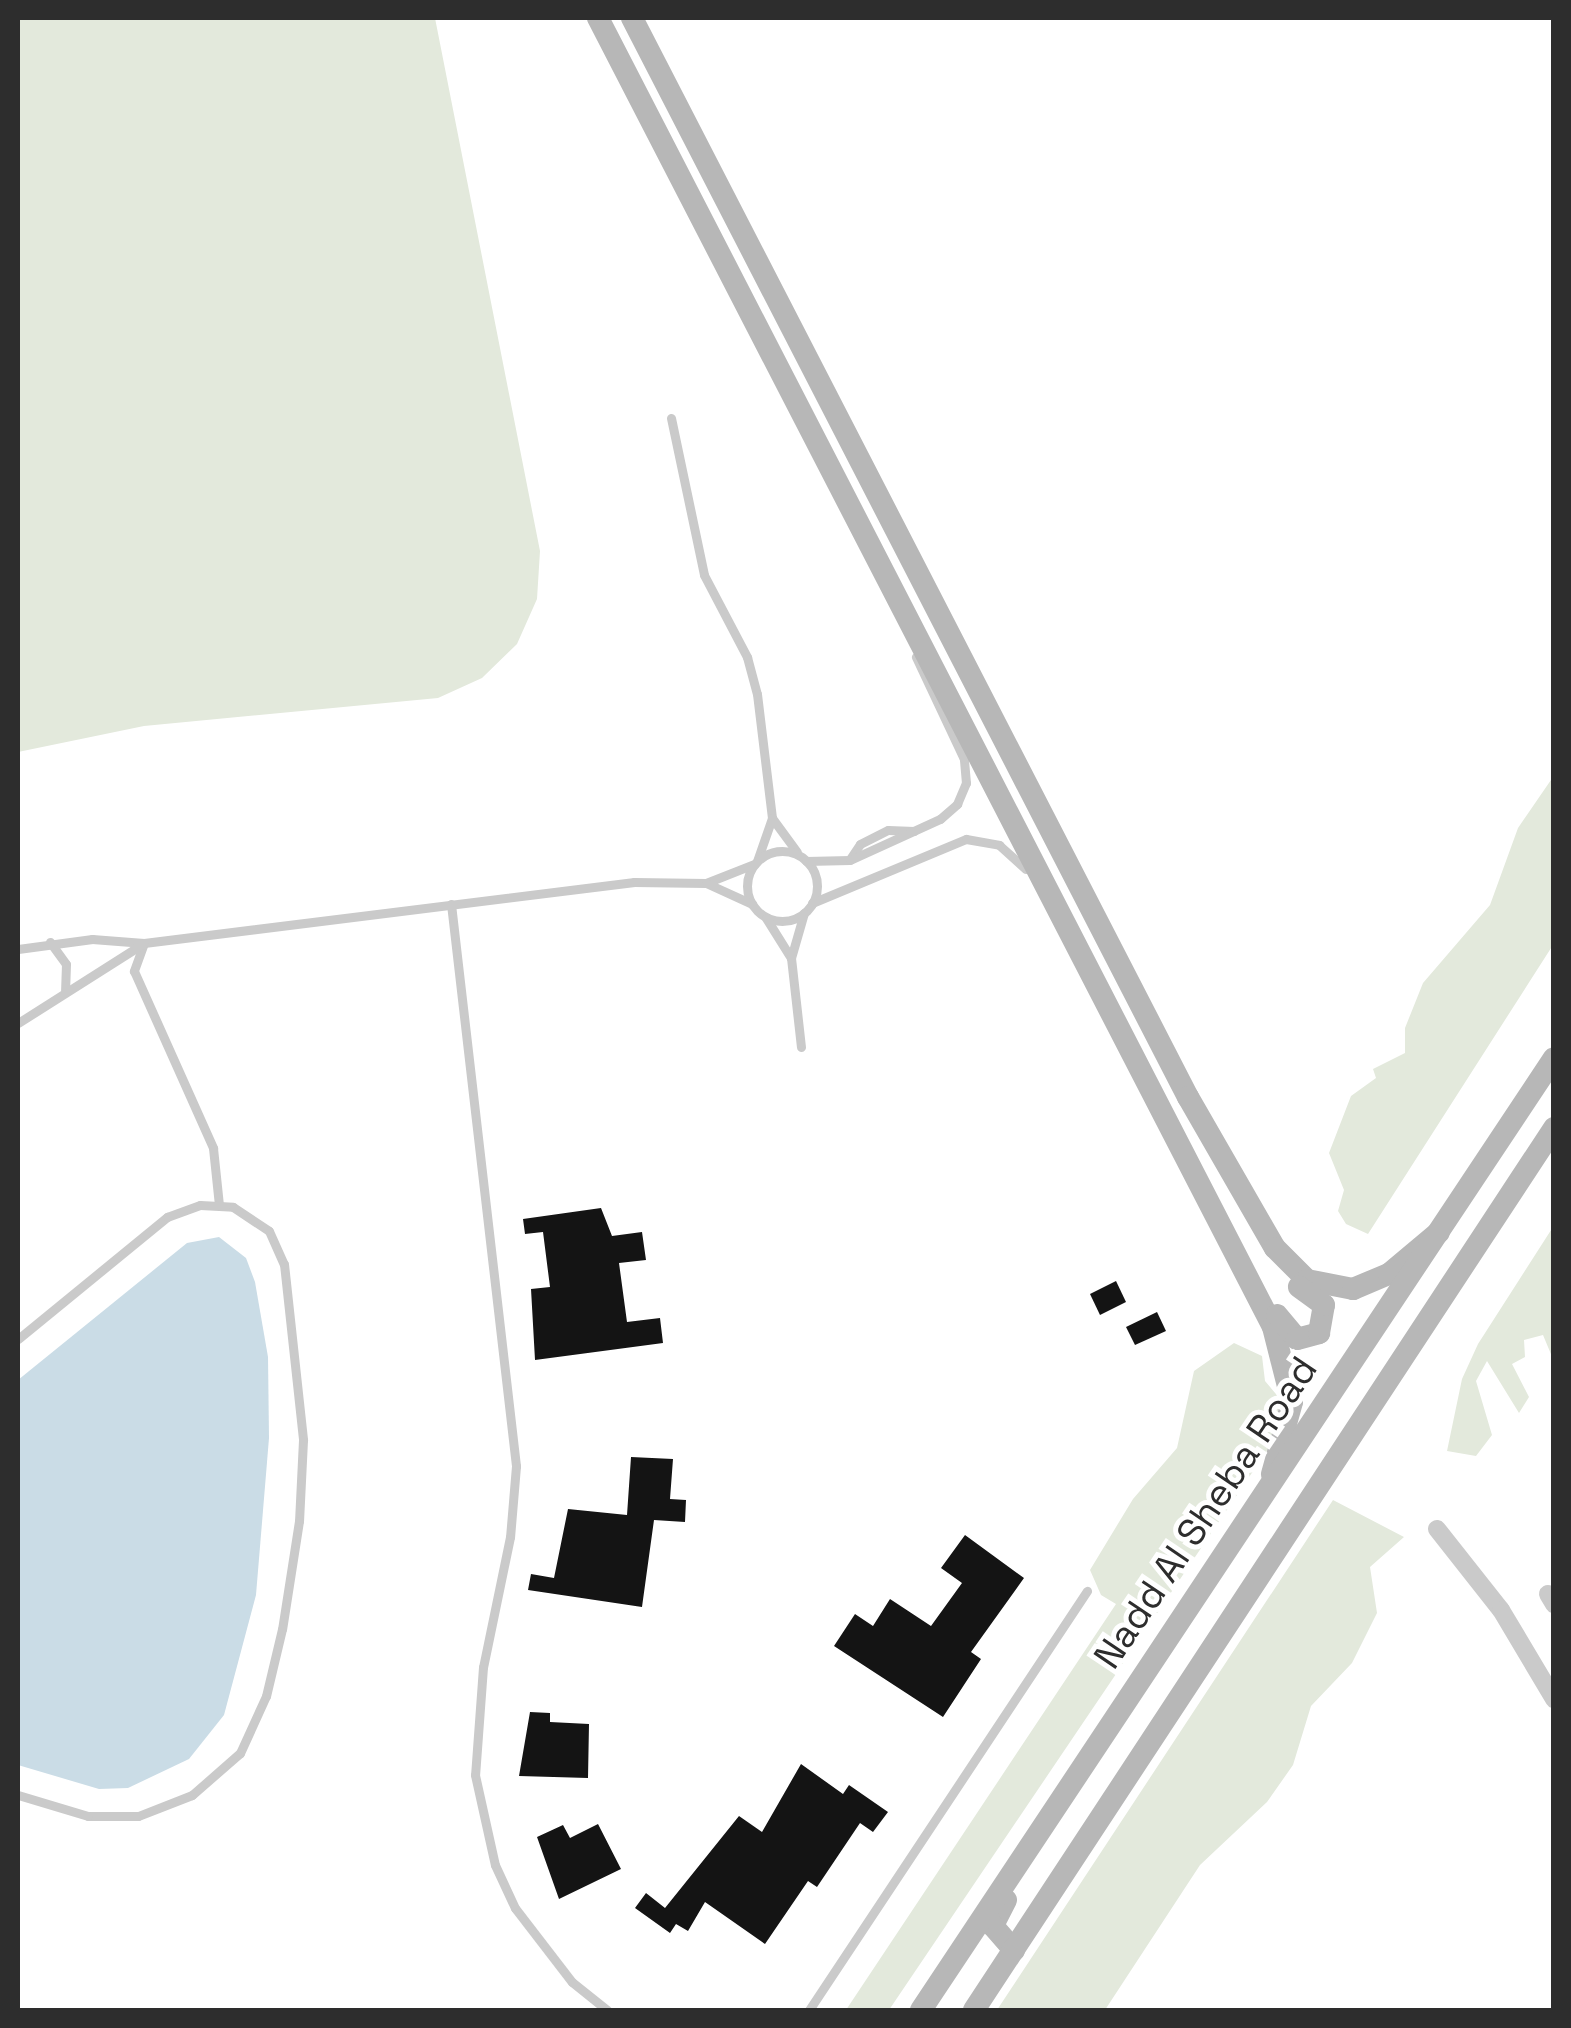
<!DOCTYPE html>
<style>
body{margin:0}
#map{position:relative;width:1571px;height:2028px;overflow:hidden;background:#fff;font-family:"Space Grotesk",sans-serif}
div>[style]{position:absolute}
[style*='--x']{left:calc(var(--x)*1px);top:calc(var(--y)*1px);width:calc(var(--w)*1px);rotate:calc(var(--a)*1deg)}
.green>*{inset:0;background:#e3e9dc}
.water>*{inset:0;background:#cadce6}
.building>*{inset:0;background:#141414}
.lane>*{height:9px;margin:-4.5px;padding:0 4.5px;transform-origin:4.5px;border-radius:4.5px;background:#cacaca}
.lane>.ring{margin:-4.5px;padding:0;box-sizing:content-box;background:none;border:9px solid #cacaca;border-radius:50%}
.street>*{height:18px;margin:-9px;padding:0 9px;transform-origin:9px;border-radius:9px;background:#cacaca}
.secondary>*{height:22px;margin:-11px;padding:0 11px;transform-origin:11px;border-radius:11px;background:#b7b7b7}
span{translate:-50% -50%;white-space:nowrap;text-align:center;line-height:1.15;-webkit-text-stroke:10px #fff;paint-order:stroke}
.street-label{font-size:38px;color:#2d2d2d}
.frame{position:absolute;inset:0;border:20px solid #2d2d2d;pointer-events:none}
</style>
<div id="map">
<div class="green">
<div style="clip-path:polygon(18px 18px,435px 18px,540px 551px,537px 599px,517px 644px,482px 678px,438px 698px,144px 726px,18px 752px)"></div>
<div style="clip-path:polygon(1553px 777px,1553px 945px,1368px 1234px,1346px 1224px,1338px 1211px,1344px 1190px,1329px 1153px,1351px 1096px,1376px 1078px,1373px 1069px,1405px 1053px,1405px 1028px,1423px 983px,1490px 905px,1518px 828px)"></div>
<div style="clip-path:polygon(1553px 1227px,1553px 1359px,1543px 1335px,1524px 1340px,1525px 1357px,1512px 1364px,1529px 1397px,1519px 1413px,1487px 1361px,1476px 1381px,1492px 1435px,1476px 1456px,1447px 1451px,1462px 1379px,1478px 1344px)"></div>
<div style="clip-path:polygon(1234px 1343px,1262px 1356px,1265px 1381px,1281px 1400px,1268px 1449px,889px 2010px,846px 2010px,1116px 1604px,1101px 1595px,1090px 1570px,1133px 1499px,1177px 1448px,1194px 1371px)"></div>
<div style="clip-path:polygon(1333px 1500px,1404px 1537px,1370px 1567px,1377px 1613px,1352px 1663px,1311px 1706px,1293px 1765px,1267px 1802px,1200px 1865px,1105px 2010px,997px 2010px)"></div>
</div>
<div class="water">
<div style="clip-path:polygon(219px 1237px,246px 1258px,255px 1282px,268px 1357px,269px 1438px,256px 1595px,224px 1715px,189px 1759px,128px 1788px,99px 1789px,18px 1765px,18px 1380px,187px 1243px)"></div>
</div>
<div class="building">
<div style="clip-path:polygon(601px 1208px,612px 1236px,642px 1232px,646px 1260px,619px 1263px,627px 1322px,660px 1318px,663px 1343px,535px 1360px,531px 1289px,550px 1287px,543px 1232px,525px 1234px,523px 1219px)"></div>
<div style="clip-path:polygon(1116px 1281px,1126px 1302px,1100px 1315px,1090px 1294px)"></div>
<div style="clip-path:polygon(1157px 1312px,1166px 1331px,1135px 1345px,1126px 1327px)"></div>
<div style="clip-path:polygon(631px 1457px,673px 1459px,670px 1499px,686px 1500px,685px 1522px,654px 1520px,642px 1607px,528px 1590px,531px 1574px,554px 1578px,568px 1509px,627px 1515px)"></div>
<div style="clip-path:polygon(965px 1535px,1024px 1578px,971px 1652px,981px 1659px,943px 1717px,834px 1646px,855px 1614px,873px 1626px,890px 1599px,931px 1626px,962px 1583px,941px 1568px)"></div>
<div style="clip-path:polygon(530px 1712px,550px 1713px,550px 1722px,589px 1724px,588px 1778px,519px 1776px)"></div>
<div style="clip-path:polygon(801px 1764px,843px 1794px,849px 1785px,888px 1812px,873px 1832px,860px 1823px,817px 1887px,808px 1881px,765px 1944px,705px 1902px,688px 1931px,676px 1924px,670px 1933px,635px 1908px,646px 1893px,665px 1908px,739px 1816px,762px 1832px)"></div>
<div style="clip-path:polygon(598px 1824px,621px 1869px,559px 1899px,537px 1837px,563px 1825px,570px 1838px)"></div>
</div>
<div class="lane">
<div style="--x:671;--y:418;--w:160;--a:78.1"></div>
<div style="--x:704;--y:575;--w:93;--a:62.3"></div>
<div style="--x:747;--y:657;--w:38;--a:75"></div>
<div style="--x:757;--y:694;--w:125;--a:83.1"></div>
<div style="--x:772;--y:818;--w:46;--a:109.2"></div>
<div style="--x:772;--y:818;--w:42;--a:53.7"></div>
<div class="ring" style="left:747px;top:851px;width:61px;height:61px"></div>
<div style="--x:850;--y:859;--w:18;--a:-56"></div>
<div style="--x:860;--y:844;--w:31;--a:-27"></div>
<div style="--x:888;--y:830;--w:26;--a:2"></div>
<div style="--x:806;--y:861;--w:44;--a:-1.3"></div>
<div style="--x:850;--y:860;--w:99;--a:-24.5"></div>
<div style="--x:940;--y:819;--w:23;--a:-41"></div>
<div style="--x:957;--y:804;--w:23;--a:-67"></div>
<div style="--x:966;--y:783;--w:24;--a:-95"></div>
<div style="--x:964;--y:759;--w:113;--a:-115.2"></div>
<div style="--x:706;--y:883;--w:52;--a:-21.6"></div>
<div style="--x:812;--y:903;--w:167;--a:-22.6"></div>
<div style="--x:966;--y:839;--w:34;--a:10"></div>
<div style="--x:999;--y:845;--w:36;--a:42"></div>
<div style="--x:451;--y:904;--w:566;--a:83.4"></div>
<div style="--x:516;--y:1466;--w:71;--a:94.8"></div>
<div style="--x:510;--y:1537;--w:133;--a:101.7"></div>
<div style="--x:483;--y:1667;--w:108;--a:94.2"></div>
<div style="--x:475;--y:1775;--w:92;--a:77.5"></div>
<div style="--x:495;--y:1865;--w:47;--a:65.1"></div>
<div style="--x:515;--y:1908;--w:93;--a:52.4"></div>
<div style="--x:572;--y:1982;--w:45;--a:38.7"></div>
<div style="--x:766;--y:918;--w:47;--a:58"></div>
<div style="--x:50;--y:942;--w:27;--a:54"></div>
<div style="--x:66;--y:964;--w:26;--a:92"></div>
<div style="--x:144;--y:943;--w:30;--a:110"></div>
<div style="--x:134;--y:971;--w:194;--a:65.9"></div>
<div style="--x:213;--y:1148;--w:57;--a:84"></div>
<div style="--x:18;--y:949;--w:75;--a:-7.7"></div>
<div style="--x:92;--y:939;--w:52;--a:4.4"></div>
<div style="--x:144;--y:943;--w:494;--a:-7.1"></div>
<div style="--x:634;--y:882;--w:72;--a:0.8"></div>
<div style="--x:706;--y:883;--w:51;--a:24.5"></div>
<div style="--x:18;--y:1023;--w:149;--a:-32.4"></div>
<div style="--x:801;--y:1047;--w:90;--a:-96.4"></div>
<div style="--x:791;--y:958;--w:47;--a:-73.9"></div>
<div style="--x:18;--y:1339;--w:193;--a:-39.3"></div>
<div style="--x:167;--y:1217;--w:35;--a:-20"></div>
<div style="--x:200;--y:1205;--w:33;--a:3"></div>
<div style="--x:233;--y:1207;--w:43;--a:33.7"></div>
<div style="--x:269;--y:1231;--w:36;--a:66"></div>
<div style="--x:284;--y:1264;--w:177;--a:83.8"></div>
<div style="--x:303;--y:1440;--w:81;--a:92.8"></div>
<div style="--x:299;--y:1521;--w:109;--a:98.9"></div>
<div style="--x:282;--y:1629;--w:69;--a:103.4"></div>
<div style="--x:266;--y:1696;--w:63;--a:114.5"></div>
<div style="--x:240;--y:1753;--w:64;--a:138.8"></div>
<div style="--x:192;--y:1795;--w:58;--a:158.7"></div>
<div style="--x:138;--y:1816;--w:50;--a:180"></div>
<div style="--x:88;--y:1816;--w:73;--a:-163.3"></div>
<div style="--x:809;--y:2010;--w:503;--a:-56.44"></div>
</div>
<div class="street">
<div style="--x:1437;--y:1529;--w:103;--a:51.7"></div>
<div style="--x:1501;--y:1610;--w:104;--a:59.2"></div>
<div style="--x:1548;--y:1594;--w:12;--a:59"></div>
</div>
<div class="secondary">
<div style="--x:598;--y:18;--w:1473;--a:62.72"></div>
<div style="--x:1273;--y:1327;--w:77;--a:75.8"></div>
<div style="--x:1292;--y:1402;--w:75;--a:105.5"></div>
<div style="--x:632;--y:18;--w:1214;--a:62.74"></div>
<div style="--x:1188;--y:1097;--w:174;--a:60.1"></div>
<div style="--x:1275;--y:1248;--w:45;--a:45"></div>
<div style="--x:1307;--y:1280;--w:47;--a:11.1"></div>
<div style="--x:1353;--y:1289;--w:39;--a:-23"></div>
<div style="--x:1389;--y:1274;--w:65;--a:-40"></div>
<div style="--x:1277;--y:1315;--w:31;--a:50"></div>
<div style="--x:1297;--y:1339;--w:23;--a:-15"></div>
<div style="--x:1319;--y:1333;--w:28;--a:-80"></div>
<div style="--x:1324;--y:1305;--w:31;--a:-144"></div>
<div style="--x:1006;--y:1900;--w:29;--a:117"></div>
<div style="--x:993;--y:1926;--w:32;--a:49"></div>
<div style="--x:921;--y:2010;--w:1143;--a:-56.38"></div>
<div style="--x:974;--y:2010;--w:1056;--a:-56.67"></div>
</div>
<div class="street-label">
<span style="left:1206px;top:1513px;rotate:-56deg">Nadd Al Sheba Road</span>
</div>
<div class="frame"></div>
</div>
